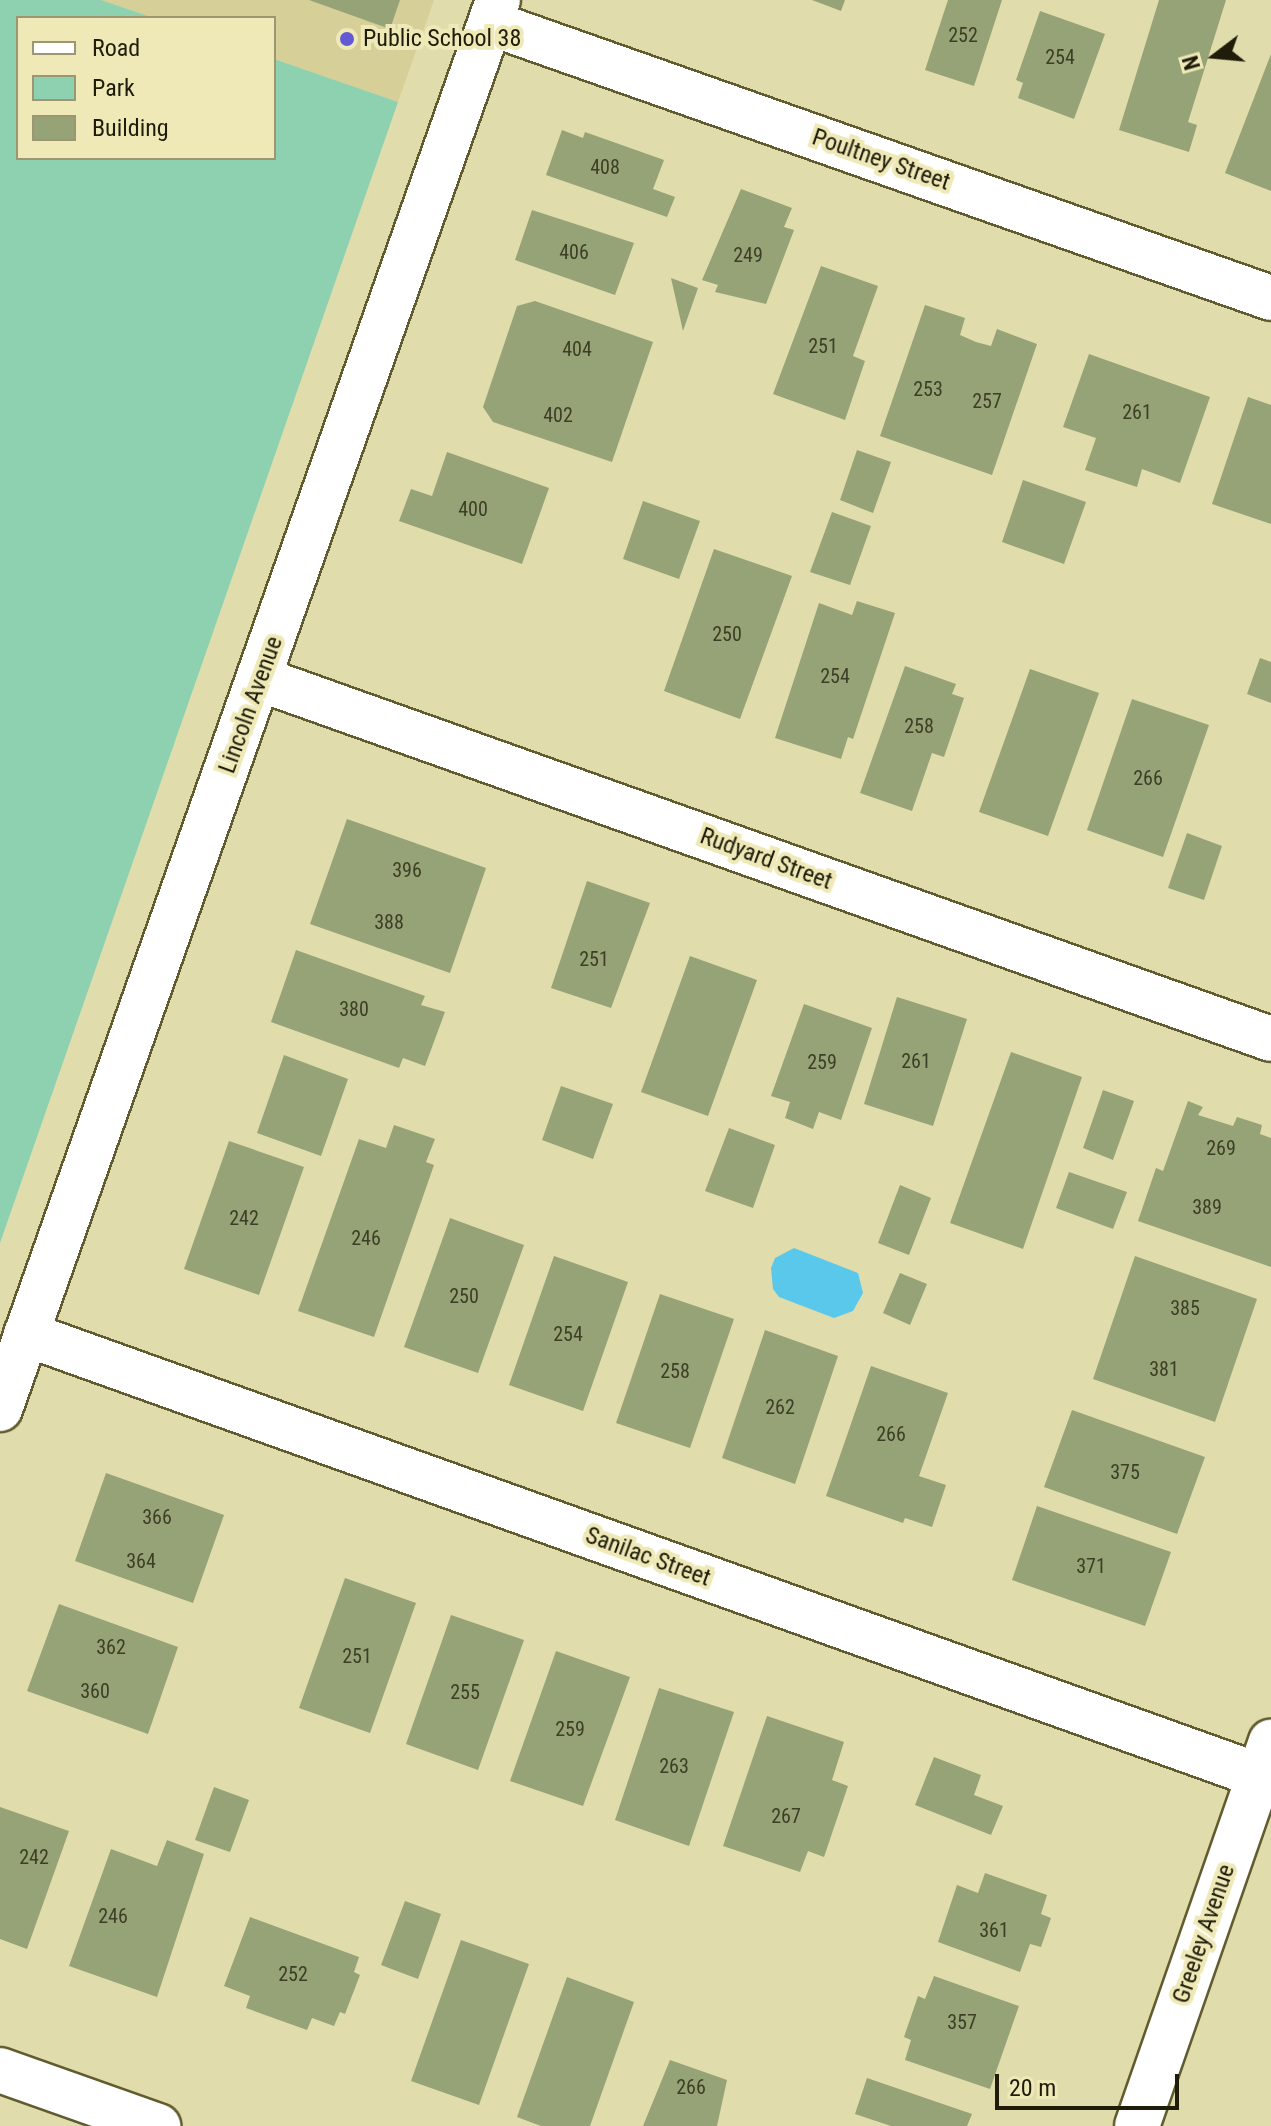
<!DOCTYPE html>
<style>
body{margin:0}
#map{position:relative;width:1271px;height:2126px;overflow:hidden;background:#e1dcab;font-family:"Roboto Condensed",sans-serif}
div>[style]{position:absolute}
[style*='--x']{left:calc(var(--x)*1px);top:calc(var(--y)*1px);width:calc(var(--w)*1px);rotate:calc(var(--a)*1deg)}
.built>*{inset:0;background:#d6cf97}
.green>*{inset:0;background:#8ed1b0}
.water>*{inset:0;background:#59c8eb}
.building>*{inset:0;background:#95a377}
.roads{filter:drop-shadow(2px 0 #615c2f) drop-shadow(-2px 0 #615c2f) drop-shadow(0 2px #615c2f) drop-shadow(0 -2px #615c2f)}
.street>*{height:44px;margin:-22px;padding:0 22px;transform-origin:22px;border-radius:22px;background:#fff}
.dots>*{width:22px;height:22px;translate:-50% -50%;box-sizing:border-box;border:4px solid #efe9b8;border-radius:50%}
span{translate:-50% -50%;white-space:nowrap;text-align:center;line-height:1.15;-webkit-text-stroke:8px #efe9b8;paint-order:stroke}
.number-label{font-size:20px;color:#3c3e25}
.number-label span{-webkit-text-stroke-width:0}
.poi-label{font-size:24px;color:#1f1c0a}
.left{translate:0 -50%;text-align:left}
.street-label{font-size:24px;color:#1f1c0a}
.legend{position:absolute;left:16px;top:16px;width:260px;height:144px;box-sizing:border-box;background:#efe9b8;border:2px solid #9c9772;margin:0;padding:10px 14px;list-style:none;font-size:24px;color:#1f1c0a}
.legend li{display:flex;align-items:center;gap:16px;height:40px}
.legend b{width:40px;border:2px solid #9c9772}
.north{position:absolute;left:1175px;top:16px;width:80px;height:80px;-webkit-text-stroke:6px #efe9b8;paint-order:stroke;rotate:254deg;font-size:22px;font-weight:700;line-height:32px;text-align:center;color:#1f1c0a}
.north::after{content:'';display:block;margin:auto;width:28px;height:36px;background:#1f1c0a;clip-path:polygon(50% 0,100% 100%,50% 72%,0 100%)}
.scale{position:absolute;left:995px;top:2074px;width:184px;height:36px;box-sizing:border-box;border:4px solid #1f1c0a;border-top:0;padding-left:10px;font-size:24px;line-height:28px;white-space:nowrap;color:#1f1c0a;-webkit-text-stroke:6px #efe9b8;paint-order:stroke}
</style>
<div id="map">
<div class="built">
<div style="clip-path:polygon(101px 0,434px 0,398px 102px,274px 59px,274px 18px,154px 18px)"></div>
</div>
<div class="green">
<div style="clip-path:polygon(0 0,101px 0,154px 18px,18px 18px,18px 158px,274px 158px,274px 59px,398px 102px,0 1243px)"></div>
</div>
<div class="water">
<div style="clip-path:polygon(794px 1248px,858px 1273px,863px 1293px,853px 1311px,834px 1318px,779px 1297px,773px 1289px,771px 1268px,775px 1258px)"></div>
</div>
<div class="building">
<div style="clip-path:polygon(309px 0,400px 0,390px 29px)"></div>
<div style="clip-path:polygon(812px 0,845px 0,841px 11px)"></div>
<div style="clip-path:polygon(948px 0,1002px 0,974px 86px,925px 70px)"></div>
<div style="clip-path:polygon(1159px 0,1226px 0,1188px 122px,1197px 125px,1189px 152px,1119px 130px)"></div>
<div style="clip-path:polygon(1040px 11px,1105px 34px,1074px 119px,1018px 98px,1023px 83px,1016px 80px)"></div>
<div style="clip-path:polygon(1271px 54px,1271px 191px,1225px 173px)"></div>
<div style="clip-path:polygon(562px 130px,583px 138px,585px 132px,664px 160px,653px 189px,675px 197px,667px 217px,546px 175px)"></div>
<div style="clip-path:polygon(741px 189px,792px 208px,784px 227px,794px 230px,766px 304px,715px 292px,718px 285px,702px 280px)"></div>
<div style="clip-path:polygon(532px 210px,634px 243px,615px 295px,515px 260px)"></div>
<div style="clip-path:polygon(821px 266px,878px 286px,853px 356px,865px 361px,845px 420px,773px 394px)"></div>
<div style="clip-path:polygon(671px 278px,698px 288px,683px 331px)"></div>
<div style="clip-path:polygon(535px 301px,653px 342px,612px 462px,493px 422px,483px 407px,517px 306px)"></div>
<div style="clip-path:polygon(925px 305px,965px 318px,960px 335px,976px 342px,991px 346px,997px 329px,1037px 344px,992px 475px,880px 436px)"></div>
<div style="clip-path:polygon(1089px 354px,1210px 397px,1180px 483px,1142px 469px,1137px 487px,1085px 470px,1096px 438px,1063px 427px)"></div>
<div style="clip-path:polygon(1248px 397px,1271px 405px,1271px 524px,1212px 504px)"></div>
<div style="clip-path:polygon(857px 450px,891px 462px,873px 513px,840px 500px)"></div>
<div style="clip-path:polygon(447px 452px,549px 488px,522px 564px,399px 521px,411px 489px,432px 496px)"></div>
<div style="clip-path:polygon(1023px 480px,1086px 502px,1064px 564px,1002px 542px)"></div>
<div style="clip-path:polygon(643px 501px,700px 521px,679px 579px,623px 559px)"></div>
<div style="clip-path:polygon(832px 512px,871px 526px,850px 585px,810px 572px)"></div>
<div style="clip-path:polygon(714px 549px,792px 576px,740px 719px,664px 691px)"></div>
<div style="clip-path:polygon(857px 601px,895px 613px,853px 739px,848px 737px,841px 759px,775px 738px,819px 603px,852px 615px)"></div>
<div style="clip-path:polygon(1260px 658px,1271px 662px,1271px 703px,1247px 694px)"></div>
<div style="clip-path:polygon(905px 666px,956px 684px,952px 694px,964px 698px,944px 757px,932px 753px,912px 811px,860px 793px)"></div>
<div style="clip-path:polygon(1030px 669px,1099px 693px,1048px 836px,979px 812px)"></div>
<div style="clip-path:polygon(1132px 699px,1209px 725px,1163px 857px,1087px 830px)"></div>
<div style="clip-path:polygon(347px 819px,486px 868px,450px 973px,310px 924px)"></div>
<div style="clip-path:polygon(1187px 833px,1222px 846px,1204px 900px,1168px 888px)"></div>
<div style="clip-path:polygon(587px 881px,650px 903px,611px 1008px,551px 988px)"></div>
<div style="clip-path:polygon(296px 950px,425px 996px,421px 1005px,445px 1012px,425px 1066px,403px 1058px,399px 1068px,271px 1022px)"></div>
<div style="clip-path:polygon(690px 956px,757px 980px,708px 1116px,641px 1092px)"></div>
<div style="clip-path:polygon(897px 997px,967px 1019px,933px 1126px,864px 1104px)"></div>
<div style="clip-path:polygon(804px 1004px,872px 1028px,841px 1120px,819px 1112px,813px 1129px,785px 1118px,790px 1102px,771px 1096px)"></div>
<div style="clip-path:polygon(1011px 1052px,1082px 1077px,1023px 1249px,950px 1223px)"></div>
<div style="clip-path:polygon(284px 1055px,348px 1079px,321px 1156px,257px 1133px)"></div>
<div style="clip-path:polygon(561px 1086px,613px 1104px,593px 1159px,542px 1140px)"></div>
<div style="clip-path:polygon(1103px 1090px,1134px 1101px,1113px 1160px,1083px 1148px)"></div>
<div style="clip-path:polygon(1188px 1101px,1203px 1107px,1198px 1115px,1233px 1126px,1237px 1117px,1262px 1125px,1260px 1134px,1271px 1138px,1271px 1267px,1138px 1221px,1156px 1168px,1163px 1171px)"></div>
<div style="clip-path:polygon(394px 1125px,435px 1139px,426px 1162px,434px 1165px,374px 1337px,298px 1311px,359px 1139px,386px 1148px)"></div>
<div style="clip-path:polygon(729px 1128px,775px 1145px,753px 1208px,705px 1191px)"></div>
<div style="clip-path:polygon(229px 1141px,304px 1167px,259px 1295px,184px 1269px)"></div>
<div style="clip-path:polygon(1069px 1172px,1127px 1192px,1113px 1229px,1056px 1208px)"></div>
<div style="clip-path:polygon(900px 1185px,931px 1198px,909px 1255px,878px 1243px)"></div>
<div style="clip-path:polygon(450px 1218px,524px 1245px,478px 1373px,404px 1347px)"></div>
<div style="clip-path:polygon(554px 1256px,628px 1282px,583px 1411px,509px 1385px)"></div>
<div style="clip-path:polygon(1135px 1256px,1257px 1299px,1215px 1422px,1093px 1379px)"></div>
<div style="clip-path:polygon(900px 1273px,927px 1284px,910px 1325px,883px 1313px)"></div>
<div style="clip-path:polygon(660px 1294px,734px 1319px,690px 1448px,616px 1423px)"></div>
<div style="clip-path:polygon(765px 1330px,838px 1356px,795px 1484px,722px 1458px)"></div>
<div style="clip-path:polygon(871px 1366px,948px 1393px,919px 1476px,946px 1485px,932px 1527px,905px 1518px,903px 1523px,826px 1496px)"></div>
<div style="clip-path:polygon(1072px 1410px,1205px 1457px,1177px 1534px,1044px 1487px)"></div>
<div style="clip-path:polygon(106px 1473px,224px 1515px,193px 1603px,75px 1561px)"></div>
<div style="clip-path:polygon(1037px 1506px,1171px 1552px,1145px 1626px,1012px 1580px)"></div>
<div style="clip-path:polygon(345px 1578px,416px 1603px,370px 1733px,299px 1708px)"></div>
<div style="clip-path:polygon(59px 1604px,178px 1647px,148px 1734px,27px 1691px)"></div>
<div style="clip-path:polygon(451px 1615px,524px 1640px,478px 1770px,406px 1744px)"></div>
<div style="clip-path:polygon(556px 1651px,630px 1677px,583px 1806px,510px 1781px)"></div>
<div style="clip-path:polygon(659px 1688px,734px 1712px,689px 1846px,615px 1820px)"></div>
<div style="clip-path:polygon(767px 1716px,844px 1742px,832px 1780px,848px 1786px,824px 1857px,808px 1851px,800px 1872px,723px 1846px)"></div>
<div style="clip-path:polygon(934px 1757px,981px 1775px,974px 1795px,1003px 1806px,991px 1835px,915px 1805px)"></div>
<div style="clip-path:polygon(214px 1787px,249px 1800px,230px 1852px,195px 1840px)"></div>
<div style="clip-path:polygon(0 1807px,69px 1831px,27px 1949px,0 1939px)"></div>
<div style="clip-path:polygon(167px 1840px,204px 1854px,157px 1997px,69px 1966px,111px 1849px,157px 1866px)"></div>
<div style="clip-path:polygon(985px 1873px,1047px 1895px,1041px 1914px,1051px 1918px,1041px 1947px,1030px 1944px,1020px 1972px,938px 1942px,957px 1885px,978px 1893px)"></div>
<div style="clip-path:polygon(405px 1901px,441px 1914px,418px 1979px,381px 1965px)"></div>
<div style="clip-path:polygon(250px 1917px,359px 1957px,354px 1972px,360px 1975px,345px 2014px,340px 2012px,334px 2026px,312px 2018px,307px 2030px,246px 2008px,250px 1996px,224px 1986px)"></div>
<div style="clip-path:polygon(461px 1940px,529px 1964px,479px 2105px,411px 2081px)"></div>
<div style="clip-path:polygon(934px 1976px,1019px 2006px,990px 2089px,905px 2060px,911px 2040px,904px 2037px,918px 1996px,925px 1999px)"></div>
<div style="clip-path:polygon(567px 1977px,634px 2002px,590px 2126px,541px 2126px,517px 2117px)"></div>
<div style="clip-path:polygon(670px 2060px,727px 2080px,717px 2126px,643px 2126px)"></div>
<div style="clip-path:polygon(867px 2078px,972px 2114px,967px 2126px,891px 2126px,855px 2114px)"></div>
</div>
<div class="roads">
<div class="street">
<div style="--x:490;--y:23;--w:828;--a:19.4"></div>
<div style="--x:260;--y:679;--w:1073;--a:19.6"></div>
<div style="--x:26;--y:1334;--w:1322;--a:19.71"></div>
<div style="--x:0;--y:1409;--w:1494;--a:-70.53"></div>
<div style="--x:0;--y:2070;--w:168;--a:19.5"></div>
<div style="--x:1137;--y:2126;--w:407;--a:-70.8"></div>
</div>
</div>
<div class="dots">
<div style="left:347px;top:39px;background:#6359d2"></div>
</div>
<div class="number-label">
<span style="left:963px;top:35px">252</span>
<span style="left:1060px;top:57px">254</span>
<span style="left:605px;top:167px">408</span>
<span style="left:574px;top:252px">406</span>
<span style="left:748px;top:255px">249</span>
<span style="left:823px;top:346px">251</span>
<span style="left:577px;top:349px">404</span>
<span style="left:928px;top:389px">253</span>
<span style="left:987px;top:401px">257</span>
<span style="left:1137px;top:412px">261</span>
<span style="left:558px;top:415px">402</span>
<span style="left:473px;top:509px">400</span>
<span style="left:727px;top:634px">250</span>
<span style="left:835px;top:676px">254</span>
<span style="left:919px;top:726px">258</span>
<span style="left:1148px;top:778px">266</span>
<span style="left:407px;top:870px">396</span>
<span style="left:389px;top:922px">388</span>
<span style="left:594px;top:959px">251</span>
<span style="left:354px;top:1009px">380</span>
<span style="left:916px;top:1061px">261</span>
<span style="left:822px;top:1062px">259</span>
<span style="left:1221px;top:1148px">269</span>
<span style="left:1207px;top:1207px">389</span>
<span style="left:244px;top:1218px">242</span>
<span style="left:366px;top:1238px">246</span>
<span style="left:464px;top:1296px">250</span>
<span style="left:1185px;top:1308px">385</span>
<span style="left:568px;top:1334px">254</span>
<span style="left:1164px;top:1369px">381</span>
<span style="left:675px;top:1371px">258</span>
<span style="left:780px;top:1407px">262</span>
<span style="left:891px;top:1434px">266</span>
<span style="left:1125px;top:1472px">375</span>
<span style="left:157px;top:1517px">366</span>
<span style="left:141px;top:1561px">364</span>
<span style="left:1091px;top:1566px">371</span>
<span style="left:111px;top:1647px">362</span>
<span style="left:357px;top:1656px">251</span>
<span style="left:95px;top:1691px">360</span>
<span style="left:465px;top:1692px">255</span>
<span style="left:570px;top:1729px">259</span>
<span style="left:674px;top:1766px">263</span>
<span style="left:786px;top:1816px">267</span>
<span style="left:34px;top:1857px">242</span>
<span style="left:113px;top:1916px">246</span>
<span style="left:994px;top:1930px">361</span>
<span style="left:293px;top:1974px">252</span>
<span style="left:962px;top:2022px">357</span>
<span style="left:691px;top:2087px">266</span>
</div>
<div class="poi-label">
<span class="left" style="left:363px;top:39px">Public School 38</span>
</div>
<div class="street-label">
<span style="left:881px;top:160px;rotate:19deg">Poultney Street</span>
<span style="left:251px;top:705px;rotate:-70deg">Lincoln Avenue</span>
<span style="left:766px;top:859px;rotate:20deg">Rudyard Street</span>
<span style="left:648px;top:1557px;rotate:20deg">Sanilac Street</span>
<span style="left:1204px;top:1934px;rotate:-71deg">Greeley Avenue</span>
</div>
<ul class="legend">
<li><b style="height:10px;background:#fff"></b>Road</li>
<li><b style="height:22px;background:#8ed1b0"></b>Park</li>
<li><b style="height:22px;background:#95a377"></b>Building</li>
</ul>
<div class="north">N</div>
<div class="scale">20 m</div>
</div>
